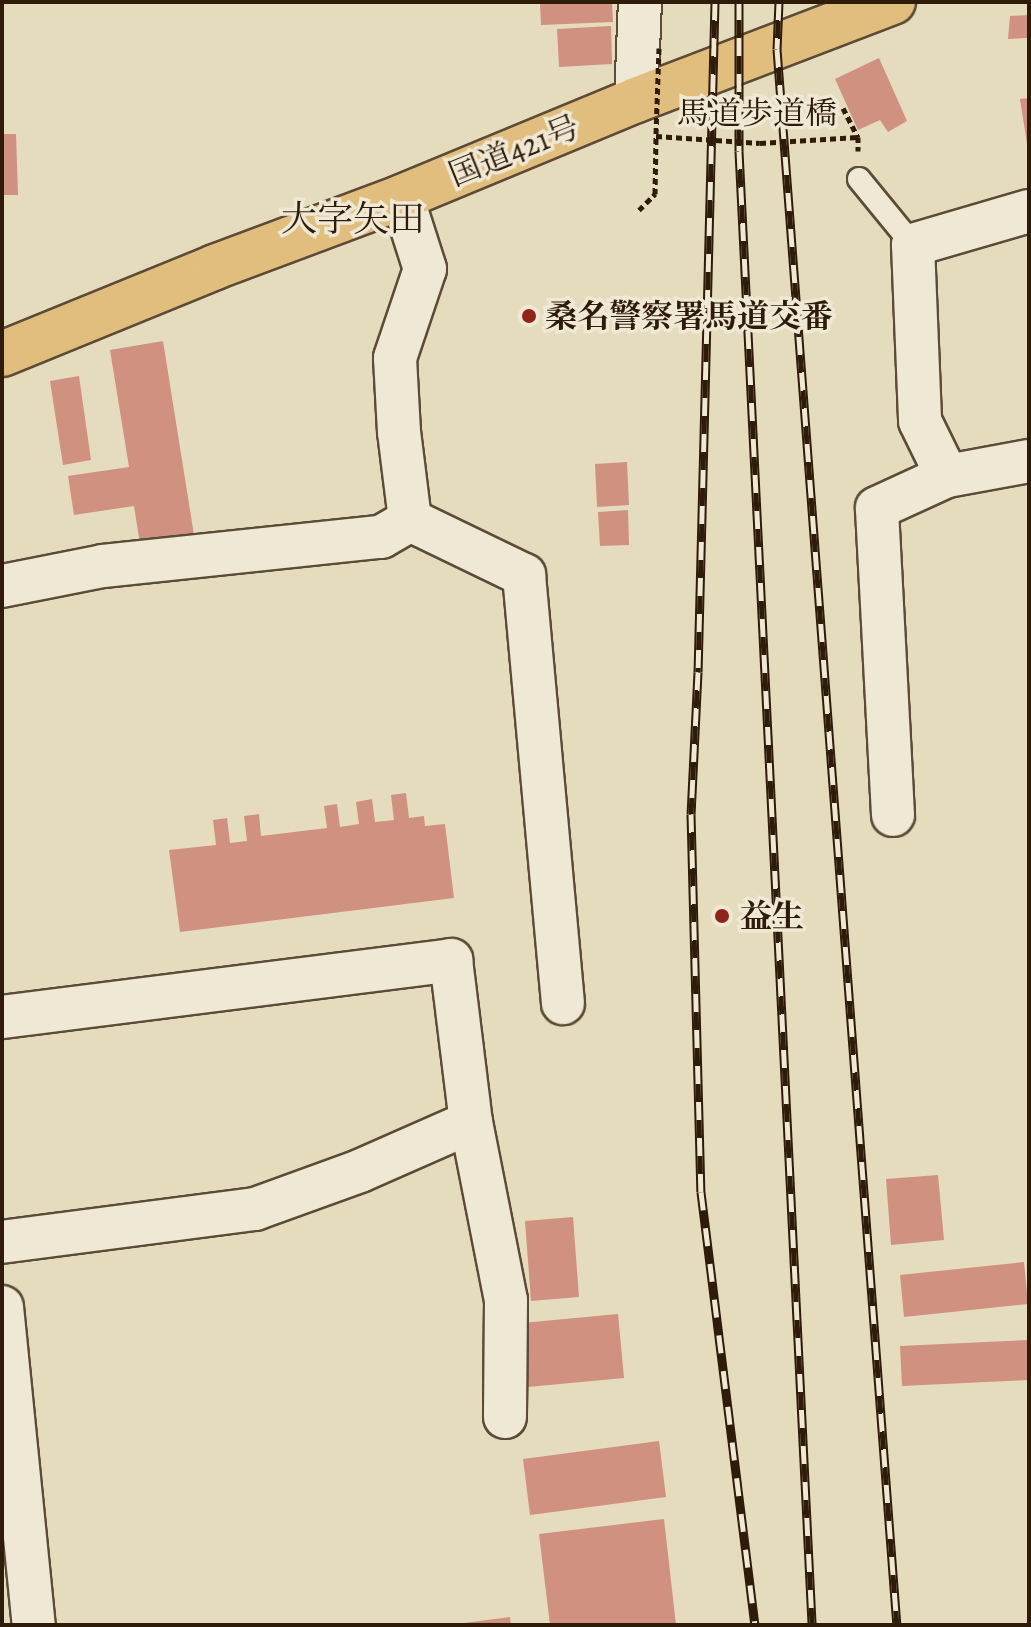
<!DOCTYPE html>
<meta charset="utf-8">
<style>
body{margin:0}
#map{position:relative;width:1031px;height:1627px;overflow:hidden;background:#e5dcbd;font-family:Alegreya,"Noto Serif JP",serif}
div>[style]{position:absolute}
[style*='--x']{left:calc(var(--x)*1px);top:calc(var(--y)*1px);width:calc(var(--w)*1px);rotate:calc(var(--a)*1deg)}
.building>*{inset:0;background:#d09181}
.path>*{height:5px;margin-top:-2.5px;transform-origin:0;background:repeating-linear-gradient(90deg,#2e1b09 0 6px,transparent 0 10px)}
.roads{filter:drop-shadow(2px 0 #5c4b36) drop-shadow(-2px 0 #5c4b36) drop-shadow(0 2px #5c4b36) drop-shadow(0 -2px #5c4b36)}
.lane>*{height:22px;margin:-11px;padding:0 11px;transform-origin:11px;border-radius:11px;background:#eee8d4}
.street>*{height:42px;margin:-21px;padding:0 21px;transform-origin:21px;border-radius:21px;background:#eee8d4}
.highway>*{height:44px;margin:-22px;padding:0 22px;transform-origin:22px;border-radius:22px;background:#e2be7e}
.rail>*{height:9px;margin-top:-4.5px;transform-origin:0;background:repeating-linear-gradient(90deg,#eee8d4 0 18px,#2e1b09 0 36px);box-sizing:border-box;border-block:2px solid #2e1b09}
.path-bridge>*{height:5px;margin-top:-2.5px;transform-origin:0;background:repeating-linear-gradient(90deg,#2e1b09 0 6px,transparent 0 10px)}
.dots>*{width:22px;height:22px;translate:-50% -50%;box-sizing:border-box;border:4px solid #eee8d4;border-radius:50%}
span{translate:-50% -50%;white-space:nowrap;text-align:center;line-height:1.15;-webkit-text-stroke:7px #eee8d4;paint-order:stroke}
.street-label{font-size:32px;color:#2e1b09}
.poi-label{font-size:32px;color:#2e1b09;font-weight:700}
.left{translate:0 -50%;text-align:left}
.quarter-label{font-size:36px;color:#2e1b09}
.frame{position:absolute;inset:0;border:4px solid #2e1b09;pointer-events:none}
</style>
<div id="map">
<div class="building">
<div style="clip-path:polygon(540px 2px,612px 2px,613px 22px,541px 25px)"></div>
<div style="clip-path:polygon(1029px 15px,1029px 38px,1008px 39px,1010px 16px)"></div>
<div style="clip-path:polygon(611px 26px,612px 64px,559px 67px,557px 29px)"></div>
<div style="clip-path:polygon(879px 58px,907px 121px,888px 132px,880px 120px,858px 130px,835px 79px)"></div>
<div style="clip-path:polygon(1029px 98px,1029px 144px,1027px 144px,1020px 99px)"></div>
<div style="clip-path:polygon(2px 134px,16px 134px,18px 195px,2px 195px)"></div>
<div style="clip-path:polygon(163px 341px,194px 535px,140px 544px,134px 506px,74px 515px,68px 476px,129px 467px,110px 350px)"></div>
<div style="clip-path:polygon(79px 376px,91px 460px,63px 465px,50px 381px)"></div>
<div style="clip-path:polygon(627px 462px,629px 505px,597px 507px,595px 464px)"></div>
<div style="clip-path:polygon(628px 510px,629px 545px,600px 546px,598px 512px)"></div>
<div style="clip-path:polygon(406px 793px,409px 818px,424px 816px,425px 826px,445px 824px,454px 898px,180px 932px,169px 850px,216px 845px,213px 820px,227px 818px,230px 843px,247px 841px,244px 816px,259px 814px,261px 836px,327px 828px,324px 806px,337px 804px,340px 827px,359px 824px,356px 802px,372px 799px,375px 822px,394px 820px,391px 795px)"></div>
<div style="clip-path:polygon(938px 1175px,944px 1240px,891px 1245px,886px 1179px)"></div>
<div style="clip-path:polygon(573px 1217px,579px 1297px,531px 1301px,525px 1221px)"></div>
<div style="clip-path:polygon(1024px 1262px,1028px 1304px,904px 1317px,900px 1275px)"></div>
<div style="clip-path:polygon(618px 1314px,624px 1378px,528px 1387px,522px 1323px)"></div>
<div style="clip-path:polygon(1029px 1340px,1029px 1380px,902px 1386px,900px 1346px)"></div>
<div style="clip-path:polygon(659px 1441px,666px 1497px,530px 1515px,523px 1459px)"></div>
<div style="clip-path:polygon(664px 1519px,676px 1625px,550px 1625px,539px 1534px)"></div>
<div style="clip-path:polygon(510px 1617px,511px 1625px,464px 1625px,464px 1623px)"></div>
</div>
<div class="path">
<div style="--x:843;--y:108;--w:33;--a:63"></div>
<div style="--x:858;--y:137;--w:14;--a:90"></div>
<div style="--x:639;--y:210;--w:23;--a:-45"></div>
<div style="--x:655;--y:194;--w:58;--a:-89"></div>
</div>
<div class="roads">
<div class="lane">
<div style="--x:859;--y:179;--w:85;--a:50.7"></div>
</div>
<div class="street">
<div style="--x:636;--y:100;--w:98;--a:-87.7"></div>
<div style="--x:1029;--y:211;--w:121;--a:163.7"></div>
<div style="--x:913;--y:245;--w:176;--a:87.7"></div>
<div style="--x:920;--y:421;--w:61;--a:63.9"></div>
<div style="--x:947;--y:476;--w:83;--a:-10.4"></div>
<div style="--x:410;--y:520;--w:127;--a:25.8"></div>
<div style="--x:524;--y:575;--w:430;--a:84.8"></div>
<div style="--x:2;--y:586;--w:103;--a:-11.2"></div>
<div style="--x:103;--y:566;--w:280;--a:-6"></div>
<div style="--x:381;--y:537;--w:34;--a:-30"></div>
<div style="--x:410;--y:520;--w:89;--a:-97.1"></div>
<div style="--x:399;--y:432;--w:74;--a:-93.1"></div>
<div style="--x:395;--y:358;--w:94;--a:-71.4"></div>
<div style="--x:425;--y:269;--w:76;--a:-107.7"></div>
<div style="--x:893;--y:815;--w:307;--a:-93"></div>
<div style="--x:877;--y:508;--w:77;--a:-24.6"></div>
<div style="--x:2;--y:1017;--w:453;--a:-7.2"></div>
<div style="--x:451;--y:960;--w:163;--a:83"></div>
<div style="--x:471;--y:1122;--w:121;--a:156.2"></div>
<div style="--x:360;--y:1171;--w:112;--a:160.1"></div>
<div style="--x:255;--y:1209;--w:255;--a:172.6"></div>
<div style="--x:471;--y:1122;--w:181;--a:78.9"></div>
<div style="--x:506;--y:1300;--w:117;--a:90.5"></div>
<div style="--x:2;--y:1307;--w:320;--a:84.3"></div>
</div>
<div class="highway">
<div style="--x:2;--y:354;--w:230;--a:-22.2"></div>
<div style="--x:215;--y:267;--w:200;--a:-20.5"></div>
<div style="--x:402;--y:197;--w:253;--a:-22.5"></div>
<div style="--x:636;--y:100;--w:275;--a:-20.9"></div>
</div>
</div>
<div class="rail">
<div style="--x:715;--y:2;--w:670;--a:91.45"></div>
<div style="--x:698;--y:672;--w:142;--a:92.8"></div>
<div style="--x:691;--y:814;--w:378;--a:88.5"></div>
<div style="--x:701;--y:1192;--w:436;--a:82.9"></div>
<div style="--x:739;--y:2;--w:149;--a:90"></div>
<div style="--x:739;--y:151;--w:1476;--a:87.16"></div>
<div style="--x:779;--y:2;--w:47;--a:92.4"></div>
<div style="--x:777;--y:49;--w:1581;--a:85.65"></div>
</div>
<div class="path-bridge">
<div style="--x:659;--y:48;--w:88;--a:92"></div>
<div style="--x:656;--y:136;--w:104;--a:3.9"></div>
<div style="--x:760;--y:143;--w:98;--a:-3.5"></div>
</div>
<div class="dots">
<div style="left:529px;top:316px;background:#8f2418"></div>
<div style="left:722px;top:916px;background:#8f2418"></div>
</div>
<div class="street-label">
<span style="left:757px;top:113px">馬道歩道橋</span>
<span style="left:514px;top:151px;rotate:-22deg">国道421号</span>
</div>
<div class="poi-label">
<span class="left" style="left:545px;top:316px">桑名警察署馬道交番</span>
<span class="left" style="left:740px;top:916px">益生</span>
</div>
<div class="quarter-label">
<span style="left:353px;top:219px">大字矢田</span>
</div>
<div class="frame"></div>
</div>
